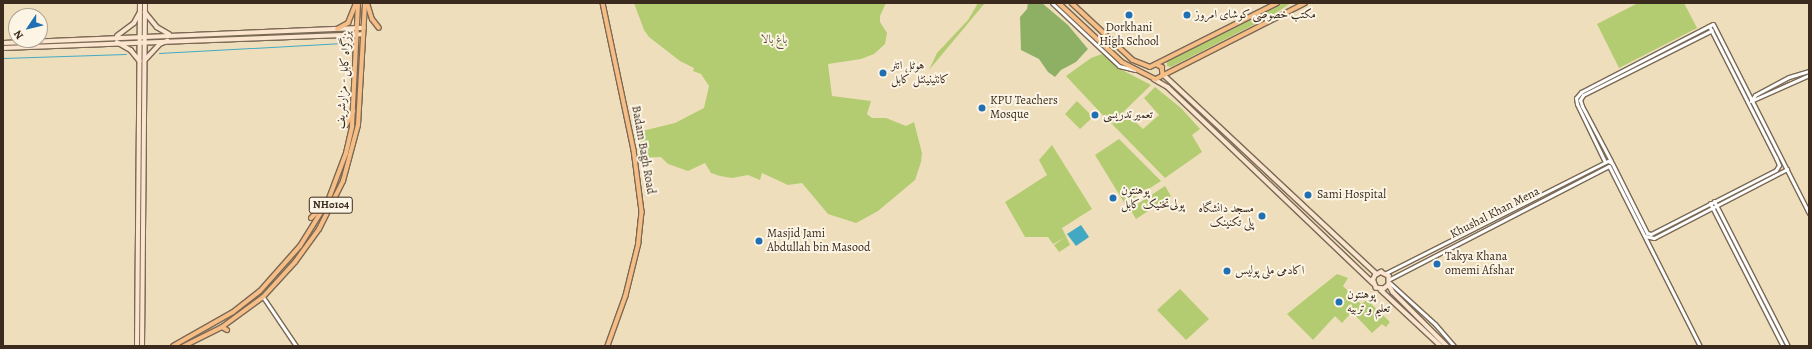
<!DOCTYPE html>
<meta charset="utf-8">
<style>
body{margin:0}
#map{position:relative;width:1812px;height:349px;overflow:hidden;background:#efdebc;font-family:Alegreya,Amiri,serif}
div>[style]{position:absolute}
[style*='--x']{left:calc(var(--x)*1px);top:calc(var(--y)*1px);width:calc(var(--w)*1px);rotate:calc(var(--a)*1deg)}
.green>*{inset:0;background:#b3cc72}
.forest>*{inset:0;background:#8eb064}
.water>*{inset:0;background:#43a9c3}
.stream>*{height:1px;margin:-0.5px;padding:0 0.5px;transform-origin:0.5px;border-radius:0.5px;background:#43a9c3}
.roads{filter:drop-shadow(1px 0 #7a6955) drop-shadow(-1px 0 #7a6955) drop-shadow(0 1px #7a6955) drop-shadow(0 -1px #7a6955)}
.tertiary>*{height:3px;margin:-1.5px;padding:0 1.5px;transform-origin:1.5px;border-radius:1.5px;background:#fff}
.secondary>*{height:3.5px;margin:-1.75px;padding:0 1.75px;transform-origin:1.75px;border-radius:1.75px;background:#fbe5cf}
.primary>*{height:3.5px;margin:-1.75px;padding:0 1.75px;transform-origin:1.75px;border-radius:1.75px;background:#f6be86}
.trunk>*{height:4px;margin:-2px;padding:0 2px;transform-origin:2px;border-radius:2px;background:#f6be86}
.dots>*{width:11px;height:11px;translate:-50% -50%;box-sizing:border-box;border:2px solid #fcf5e5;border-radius:50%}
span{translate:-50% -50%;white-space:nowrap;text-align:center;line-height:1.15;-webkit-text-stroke:4px #fcf5e5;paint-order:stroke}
.shield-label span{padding:1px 3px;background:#fcf5e5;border:1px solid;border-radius:3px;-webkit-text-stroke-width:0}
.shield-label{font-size:11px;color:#3b2a1e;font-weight:700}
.poi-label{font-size:12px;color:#3b2a1e}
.left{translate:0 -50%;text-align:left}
.right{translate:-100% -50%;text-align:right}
.park-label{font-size:12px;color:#595233}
.street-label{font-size:12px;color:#3b2a1e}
.frame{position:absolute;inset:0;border:4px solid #3b2a1e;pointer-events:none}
.north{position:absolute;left:8px;top:8px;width:40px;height:40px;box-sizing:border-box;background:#fcf5e5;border:1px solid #afa495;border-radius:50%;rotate:235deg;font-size:11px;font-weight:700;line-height:16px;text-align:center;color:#3b2a1e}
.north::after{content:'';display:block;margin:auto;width:14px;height:18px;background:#1f6fb2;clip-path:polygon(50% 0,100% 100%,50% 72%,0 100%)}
</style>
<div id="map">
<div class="green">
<div style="clip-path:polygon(634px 3px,886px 3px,880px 16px,880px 22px,887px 33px,885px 44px,874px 54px,861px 59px,828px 64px,832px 96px,871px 101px,867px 114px,872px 118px,886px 118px,906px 126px,914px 122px,922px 153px,921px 162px,915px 180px,878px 211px,856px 223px,828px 214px,802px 183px,788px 185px,762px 173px,760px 180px,748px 175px,732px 178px,720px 176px,711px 173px,705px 163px,688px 171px,668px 164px,661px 157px,641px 158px,634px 133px,675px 123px,704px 108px,709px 86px,701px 74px,693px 71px,694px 68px,680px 61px,649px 37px,644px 30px)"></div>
<div style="clip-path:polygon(978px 3px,985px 3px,929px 70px,937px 53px,968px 20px)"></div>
<div style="clip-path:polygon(1281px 3px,1291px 3px,1273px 15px,1171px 67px,1167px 66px,1167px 61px)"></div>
<div style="clip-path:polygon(1638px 3px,1684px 3px,1697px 28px,1619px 68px,1597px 24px)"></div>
<div style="clip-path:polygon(1102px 54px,1120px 69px,1151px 85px,1111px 124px,1066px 76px,1091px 58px)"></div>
<div style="clip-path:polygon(1155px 87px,1181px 108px,1200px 129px,1192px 135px,1202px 152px,1165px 178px,1112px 124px,1127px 114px,1143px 129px,1159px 115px,1144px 98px)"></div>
<div style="clip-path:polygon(1077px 101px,1093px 117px,1080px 129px,1065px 114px)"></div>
<div style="clip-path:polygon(1119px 139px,1161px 181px,1125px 204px,1095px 155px)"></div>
<div style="clip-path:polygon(1052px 145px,1092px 209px,1062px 228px,1070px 245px,1059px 252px,1054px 245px,1064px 238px,1053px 244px,1048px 237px,1025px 237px,1005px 202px,1047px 175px,1039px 160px)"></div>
<div style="clip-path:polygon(1165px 186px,1171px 196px,1136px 219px,1130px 209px)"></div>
<div style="clip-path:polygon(1337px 274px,1348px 278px,1343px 286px,1361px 304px,1367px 300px,1390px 322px,1386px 327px,1382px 324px,1372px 333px,1352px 312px,1342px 323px,1335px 316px,1313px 340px,1287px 314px)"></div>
<div style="clip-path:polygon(1180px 289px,1209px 319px,1186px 340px,1157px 310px)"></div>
</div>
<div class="forest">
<div style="clip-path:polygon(1028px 3px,1042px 3px,1068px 25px,1088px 49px,1076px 62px,1061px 70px,1055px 77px,1048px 72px,1039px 59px,1021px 50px,1020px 17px,1027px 9px)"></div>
</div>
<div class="water">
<div style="clip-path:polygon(1081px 225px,1089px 237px,1076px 246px,1067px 234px)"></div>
</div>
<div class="stream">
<div style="--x:159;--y:53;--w:184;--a:-3.1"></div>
<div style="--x:3;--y:58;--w:123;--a:-1.9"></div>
</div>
<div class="roads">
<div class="tertiary">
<div style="--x:1052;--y:3;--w:92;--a:43.2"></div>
<div style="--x:1119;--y:66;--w:16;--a:14"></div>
<div style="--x:1751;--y:101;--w:7;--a:-56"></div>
<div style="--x:1755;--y:95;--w:38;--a:-28"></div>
<div style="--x:1789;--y:77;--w:21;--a:-17"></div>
<div style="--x:1751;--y:101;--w:64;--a:-24.1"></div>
<div style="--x:1611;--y:161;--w:62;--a:-117.8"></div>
<div style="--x:1582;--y:106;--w:6;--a:-108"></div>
<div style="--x:1580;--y:100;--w:6;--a:-59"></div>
<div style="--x:1583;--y:95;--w:144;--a:-26.7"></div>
<div style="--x:1605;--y:162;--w:64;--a:-115.8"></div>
<div style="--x:1577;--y:104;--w:6;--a:-99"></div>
<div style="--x:1576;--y:98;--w:8;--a:-50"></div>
<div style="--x:1581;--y:92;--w:148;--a:-27.3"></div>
<div style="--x:1713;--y:24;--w:212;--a:63.1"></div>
<div style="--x:1714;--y:201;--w:163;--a:63"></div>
<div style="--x:1710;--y:203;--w:161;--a:63"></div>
<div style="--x:1645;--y:236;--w:9;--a:13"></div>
<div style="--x:1654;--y:238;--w:150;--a:-27.4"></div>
<div style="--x:1386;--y:273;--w:249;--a:-26.8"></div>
<div style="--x:1608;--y:161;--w:4;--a:27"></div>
<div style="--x:1612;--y:163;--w:78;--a:63.4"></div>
<div style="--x:1647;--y:233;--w:4;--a:14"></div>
<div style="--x:1651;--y:234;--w:140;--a:-27.1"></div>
<div style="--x:1776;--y:170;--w:6;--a:-59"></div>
<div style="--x:1779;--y:165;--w:8;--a:-113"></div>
<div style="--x:1776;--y:158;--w:148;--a:-116.9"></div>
<div style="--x:1390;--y:279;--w:246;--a:-27.3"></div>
<div style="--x:1609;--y:166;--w:202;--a:63.2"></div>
<div style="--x:1390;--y:283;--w:61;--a:42.3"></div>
<div style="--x:1435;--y:324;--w:29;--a:49"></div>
<div style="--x:263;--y:297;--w:59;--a:56"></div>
</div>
<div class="secondary">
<div style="--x:145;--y:12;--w:19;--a:51"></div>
<div style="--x:157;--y:27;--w:14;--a:30"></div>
<div style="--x:117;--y:36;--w:21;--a:-37"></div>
<div style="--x:134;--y:23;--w:10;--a:-61"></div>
<div style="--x:117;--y:42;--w:16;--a:30"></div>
<div style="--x:131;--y:50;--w:14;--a:51"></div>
<div style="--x:3;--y:43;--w:361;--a:-2.4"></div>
<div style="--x:3;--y:48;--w:360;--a:-2.2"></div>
<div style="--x:145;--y:60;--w:22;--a:-47"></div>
<div style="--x:160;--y:44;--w:8;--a:-23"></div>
<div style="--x:1163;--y:74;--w:293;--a:43.1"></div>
<div style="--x:1154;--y:79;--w:16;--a:30"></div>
<div style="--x:1168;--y:87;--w:284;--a:43.7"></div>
<div style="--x:1389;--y:285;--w:6;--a:141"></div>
<div style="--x:1384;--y:289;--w:8;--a:-173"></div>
<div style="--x:1376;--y:288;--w:9;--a:-111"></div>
<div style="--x:1373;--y:280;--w:5;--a:-68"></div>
<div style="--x:1375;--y:275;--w:7;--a:-27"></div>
<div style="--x:1381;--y:272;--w:9;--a:27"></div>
<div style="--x:1389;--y:276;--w:9;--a:90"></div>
<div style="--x:1389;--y:285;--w:8;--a:60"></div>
<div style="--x:1393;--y:292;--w:76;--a:45"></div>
<div style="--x:1381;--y:290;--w:82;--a:43"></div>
<div style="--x:137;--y:346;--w:343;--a:-89.5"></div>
<div style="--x:142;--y:346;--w:343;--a:-89.5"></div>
</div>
<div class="primary">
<div style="--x:603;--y:3;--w:150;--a:78.1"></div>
<div style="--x:634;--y:150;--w:63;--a:82.6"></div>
<div style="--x:642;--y:212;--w:31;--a:96"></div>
<div style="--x:639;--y:243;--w:55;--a:103.8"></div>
<div style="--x:626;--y:296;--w:53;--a:109.8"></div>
<div style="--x:1059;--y:3;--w:86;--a:43.1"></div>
<div style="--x:1122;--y:62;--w:38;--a:27"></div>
<div style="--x:1156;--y:79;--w:167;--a:-27"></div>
<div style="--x:1072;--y:3;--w:83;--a:43.1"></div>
<div style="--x:1133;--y:60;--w:18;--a:22"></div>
<div style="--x:1150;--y:67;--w:142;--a:-26.7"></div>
<div style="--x:1156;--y:64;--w:7;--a:27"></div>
<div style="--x:1162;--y:67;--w:7;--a:82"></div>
</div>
<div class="trunk">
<div style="--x:367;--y:3;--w:17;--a:73"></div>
<div style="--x:372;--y:19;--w:11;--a:52"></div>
<div style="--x:337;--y:29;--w:13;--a:-29"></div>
<div style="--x:348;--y:23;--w:22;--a:-68"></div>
<div style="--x:346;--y:125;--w:16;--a:-63"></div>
<div style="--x:311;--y:218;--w:17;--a:-45"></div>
<div style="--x:222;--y:327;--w:6;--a:31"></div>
<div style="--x:173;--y:346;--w:69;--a:-29.5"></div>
<div style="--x:233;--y:312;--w:34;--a:-38"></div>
<div style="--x:260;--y:291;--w:60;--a:-48.4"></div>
<div style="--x:300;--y:246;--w:53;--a:-58.1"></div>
<div style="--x:328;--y:201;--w:51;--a:-69.4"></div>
<div style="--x:346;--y:153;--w:28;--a:-77"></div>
<div style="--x:352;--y:126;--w:123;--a:-87.2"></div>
<div style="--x:184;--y:346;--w:42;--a:-26.6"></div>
<div style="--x:222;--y:327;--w:51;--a:-36.2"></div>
<div style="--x:263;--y:297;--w:47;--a:-47.6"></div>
<div style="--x:295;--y:262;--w:41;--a:-54"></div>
<div style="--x:319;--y:229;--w:54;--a:-63.4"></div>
<div style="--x:343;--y:181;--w:58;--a:-75"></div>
<div style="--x:358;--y:125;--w:122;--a:-86.7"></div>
</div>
</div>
<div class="dots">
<div style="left:1129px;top:15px;background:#1f6fb2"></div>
<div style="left:1187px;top:15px;background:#1f6fb2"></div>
<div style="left:883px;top:73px;background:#1f6fb2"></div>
<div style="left:982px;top:108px;background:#1f6fb2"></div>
<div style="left:1095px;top:115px;background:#1f6fb2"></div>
<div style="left:1308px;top:195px;background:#1f6fb2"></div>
<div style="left:1113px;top:198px;background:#1f6fb2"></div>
<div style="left:1262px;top:216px;background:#1f6fb2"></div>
<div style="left:759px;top:241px;background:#1f6fb2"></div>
<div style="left:1437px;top:264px;background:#1f6fb2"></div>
<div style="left:1227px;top:271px;background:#1f6fb2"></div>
<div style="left:1339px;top:302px;background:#1f6fb2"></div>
</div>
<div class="shield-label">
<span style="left:331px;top:205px">NH0104</span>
</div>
<div class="poi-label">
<span class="left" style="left:1195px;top:15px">مکتب خصوصی کوشای امروز</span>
<span style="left:1129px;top:35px">Dorkhani<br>High School</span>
<span class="left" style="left:891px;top:73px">ہوٹل انٹر<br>کانٹینینٹل کابل</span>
<span class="left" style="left:990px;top:108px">KPU Teachers<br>Mosque</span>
<span class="left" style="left:1103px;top:115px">تعمیر تدریسی</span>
<span class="left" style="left:1121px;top:198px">پوهنتون<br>پولی‌تخنیک کابل</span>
<span class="left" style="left:1317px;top:195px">Sami Hospital</span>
<span class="right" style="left:1254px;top:216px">مسجد دانشگاه<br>پلی تکنینک</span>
<span class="left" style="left:767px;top:241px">Masjid Jami<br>Abdullah bin Masood</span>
<span class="left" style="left:1445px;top:264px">Takya Khana<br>omemi Afshar</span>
<span class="left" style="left:1235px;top:271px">اکادمی ملی پولیس</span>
<span class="left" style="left:1347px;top:302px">پوهنتون<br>تعلیم و تربیه</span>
</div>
<div class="park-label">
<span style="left:774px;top:40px">باغ بالا</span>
</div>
<div class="street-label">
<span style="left:344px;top:80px;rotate:-86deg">بزرگراه کابل - مزارشریف</span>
<span style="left:643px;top:150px;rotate:80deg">Badam Bagh Road</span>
<span style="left:1495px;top:213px;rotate:-27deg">Khushal Khan Mena</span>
</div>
<div class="frame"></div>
<div class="north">N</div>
</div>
